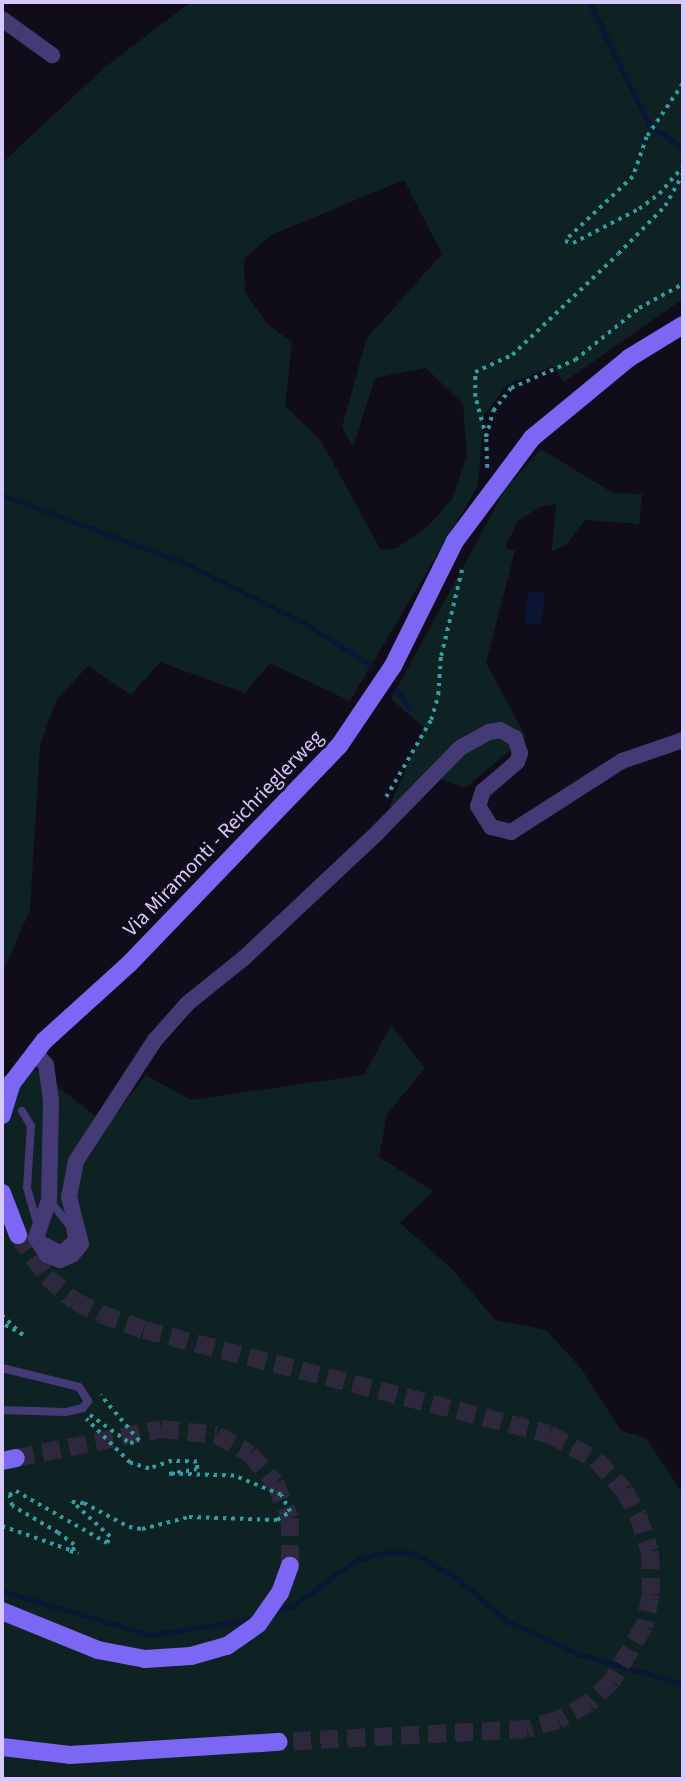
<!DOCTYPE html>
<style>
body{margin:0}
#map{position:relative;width:685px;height:1781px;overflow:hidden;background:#100c1a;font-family:"Source Sans 3",sans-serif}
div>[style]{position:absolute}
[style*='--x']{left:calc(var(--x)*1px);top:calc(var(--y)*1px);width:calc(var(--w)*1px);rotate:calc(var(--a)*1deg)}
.green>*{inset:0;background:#0f2223}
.water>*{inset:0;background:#0b1534}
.stream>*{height:5px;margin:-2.5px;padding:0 2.5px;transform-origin:2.5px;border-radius:2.5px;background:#0b1534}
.secondary-tunnel>*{height:18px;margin-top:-9px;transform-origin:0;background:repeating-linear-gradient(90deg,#2e283c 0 18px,transparent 0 27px)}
.path>*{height:3.5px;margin-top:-1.75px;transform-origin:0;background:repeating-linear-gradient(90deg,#359ca3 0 3.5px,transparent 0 8.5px)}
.service>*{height:8px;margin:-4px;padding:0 4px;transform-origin:4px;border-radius:4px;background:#443a76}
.minor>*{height:16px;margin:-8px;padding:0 8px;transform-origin:8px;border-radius:8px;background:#443a76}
.secondary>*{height:18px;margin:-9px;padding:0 9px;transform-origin:9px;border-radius:9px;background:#7c67f4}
span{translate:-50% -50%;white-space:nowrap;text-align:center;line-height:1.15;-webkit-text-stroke:6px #100c1a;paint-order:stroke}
.street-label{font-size:21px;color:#d5c9fb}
.frame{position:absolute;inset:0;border:4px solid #d5c9fb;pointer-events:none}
</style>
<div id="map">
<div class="green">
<div style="clip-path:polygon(evenodd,191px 2px,683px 2px,683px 299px,564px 382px,553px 366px,507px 385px,484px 415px,478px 486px,350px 701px,270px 663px,245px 693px,160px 662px,131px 695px,88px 666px,57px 699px,40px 745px,30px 910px,2px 974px,2px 163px,104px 68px,191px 2px,404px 180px,442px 254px,367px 338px,342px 427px,353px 447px,375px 378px,426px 368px,463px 404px,467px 455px,452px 499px,429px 525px,397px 548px,381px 550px,321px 441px,285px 406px,292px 342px,268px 325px,245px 292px,244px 259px,271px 235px,404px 180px)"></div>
<div style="clip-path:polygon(541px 449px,613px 493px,642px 494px,639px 524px,585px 520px,566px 545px,552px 551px,556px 504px,540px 507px,518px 521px,505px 547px,515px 551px,486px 663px,526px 737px,465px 788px,435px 777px,389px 808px,424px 727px,391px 699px,506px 488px)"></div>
<div style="clip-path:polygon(391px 1025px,425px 1068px,387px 1114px,379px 1157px,433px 1191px,400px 1223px,452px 1269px,495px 1320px,546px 1330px,581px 1368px,621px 1431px,646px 1438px,683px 1494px,683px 1779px,2px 1779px,2px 1083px,34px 1068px,107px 1125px,146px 1075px,191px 1100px,364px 1075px)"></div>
</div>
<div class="water">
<div style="clip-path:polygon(528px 591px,545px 593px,541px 625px,525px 624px)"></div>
</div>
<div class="stream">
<div style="--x:589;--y:2;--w:138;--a:63.8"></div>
<div style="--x:650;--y:126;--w:40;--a:34"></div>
<div style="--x:2;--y:495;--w:192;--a:20.4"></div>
<div style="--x:182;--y:562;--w:144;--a:26.7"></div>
<div style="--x:311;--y:627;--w:72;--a:32.6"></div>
<div style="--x:396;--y:689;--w:24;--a:54"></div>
<div style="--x:2;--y:1591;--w:155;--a:16.5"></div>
<div style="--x:151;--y:1635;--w:102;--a:-9"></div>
<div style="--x:272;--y:1612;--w:21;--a:-17"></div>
<div style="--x:292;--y:1606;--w:80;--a:-35.3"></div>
<div style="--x:357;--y:1560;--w:25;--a:-16"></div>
<div style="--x:381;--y:1553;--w:31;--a:0"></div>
<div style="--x:412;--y:1553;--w:47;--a:28.2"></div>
<div style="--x:453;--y:1575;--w:71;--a:40.4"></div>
<div style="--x:507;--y:1621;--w:78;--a:24.9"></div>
<div style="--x:578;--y:1654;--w:109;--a:15.9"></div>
</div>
<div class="secondary-tunnel">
<div style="--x:18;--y:1235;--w:51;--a:55.4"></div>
<div style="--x:47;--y:1277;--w:37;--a:41"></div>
<div style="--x:75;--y:1301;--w:29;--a:27"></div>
<div style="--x:101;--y:1314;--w:46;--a:20.4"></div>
<div style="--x:144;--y:1330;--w:418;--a:14.4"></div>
<div style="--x:549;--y:1434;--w:54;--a:29"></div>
<div style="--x:596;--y:1460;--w:41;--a:47"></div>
<div style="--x:624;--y:1490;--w:29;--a:61"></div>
<div style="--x:638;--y:1515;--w:38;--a:72"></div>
<div style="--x:650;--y:1551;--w:43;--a:88.7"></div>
<div style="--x:651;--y:1594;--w:33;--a:102"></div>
<div style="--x:644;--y:1626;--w:64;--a:120.2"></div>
<div style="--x:612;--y:1681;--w:32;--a:136"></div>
<div style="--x:589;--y:1703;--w:35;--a:151"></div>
<div style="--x:558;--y:1720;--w:32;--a:164"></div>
<div style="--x:527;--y:1729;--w:248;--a:177"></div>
<div style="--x:16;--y:1458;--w:148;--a:-11.3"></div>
<div style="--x:161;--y:1429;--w:56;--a:6.1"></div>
<div style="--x:217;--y:1435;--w:38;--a:30"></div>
<div style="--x:250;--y:1454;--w:38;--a:49"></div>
<div style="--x:275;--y:1483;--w:38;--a:67"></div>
<div style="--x:290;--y:1518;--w:48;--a:90"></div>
</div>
<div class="path">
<div style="--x:683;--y:84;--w:64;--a:124.2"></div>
<div style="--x:647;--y:137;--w:42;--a:109.3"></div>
<div style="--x:633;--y:177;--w:93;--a:136.7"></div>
<div style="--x:565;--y:241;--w:8;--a:14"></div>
<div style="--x:573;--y:243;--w:74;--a:-27.3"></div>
<div style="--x:639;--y:209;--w:25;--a:-37"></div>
<div style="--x:659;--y:194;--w:37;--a:-49"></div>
<div style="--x:486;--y:437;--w:41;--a:-105.4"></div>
<div style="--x:475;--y:397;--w:25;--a:-90"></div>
<div style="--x:475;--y:372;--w:41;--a:-24.7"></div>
<div style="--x:512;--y:355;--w:146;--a:-43.6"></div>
<div style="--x:618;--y:254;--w:67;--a:-45.6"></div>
<div style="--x:665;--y:206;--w:37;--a:-61"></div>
<div style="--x:487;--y:468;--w:31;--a:-92"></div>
<div style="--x:486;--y:437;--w:27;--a:-75"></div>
<div style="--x:493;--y:411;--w:29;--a:-52"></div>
<div style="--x:511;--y:388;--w:70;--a:-23.6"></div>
<div style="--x:575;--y:360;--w:82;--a:-39.1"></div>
<div style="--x:639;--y:308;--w:50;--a:-28.6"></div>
<div style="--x:386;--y:797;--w:89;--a:-59.7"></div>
<div style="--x:431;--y:720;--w:26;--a:-74"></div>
<div style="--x:438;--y:695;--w:39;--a:-86"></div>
<div style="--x:441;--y:656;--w:89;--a:-76.4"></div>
<div style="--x:2;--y:1315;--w:29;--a:44"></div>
<div style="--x:23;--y:1335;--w:24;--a:-152"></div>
<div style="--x:2;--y:1339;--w:7;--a:90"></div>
<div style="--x:90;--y:1415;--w:49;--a:35"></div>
<div style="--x:130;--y:1443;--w:9;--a:-13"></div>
<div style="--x:139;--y:1441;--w:60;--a:-130.3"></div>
<div style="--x:2;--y:1526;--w:75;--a:19.4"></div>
<div style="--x:73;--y:1551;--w:6;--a:-81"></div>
<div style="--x:74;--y:1545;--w:20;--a:-143"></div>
<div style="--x:58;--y:1533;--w:53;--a:-149.6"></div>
<div style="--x:12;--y:1506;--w:11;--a:-105"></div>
<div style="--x:9;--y:1495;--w:8;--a:-30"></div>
<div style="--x:16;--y:1491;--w:105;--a:29.7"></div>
<div style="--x:107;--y:1543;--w:7;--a:-63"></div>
<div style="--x:110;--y:1537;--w:52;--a:-137.4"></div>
<div style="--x:72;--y:1502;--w:12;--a:5"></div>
<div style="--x:84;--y:1503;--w:51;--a:28.1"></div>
<div style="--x:129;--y:1527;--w:13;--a:9"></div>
<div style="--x:142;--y:1529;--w:49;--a:-14.3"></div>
<div style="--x:189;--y:1517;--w:88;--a:2"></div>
<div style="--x:277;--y:1520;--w:15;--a:-32"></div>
<div style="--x:290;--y:1512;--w:19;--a:-118"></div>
<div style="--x:281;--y:1495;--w:51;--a:-158"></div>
<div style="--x:234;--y:1476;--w:65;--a:-178.2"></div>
<div style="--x:169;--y:1474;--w:28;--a:-10"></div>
<div style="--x:197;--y:1469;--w:7;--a:-90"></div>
<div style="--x:197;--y:1462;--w:25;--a:-178"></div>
<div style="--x:172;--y:1461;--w:24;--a:161"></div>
<div style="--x:149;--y:1469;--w:20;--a:-162"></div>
<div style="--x:130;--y:1463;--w:62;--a:-135"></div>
<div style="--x:70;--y:1551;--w:9;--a:21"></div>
</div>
<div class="service">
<div style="--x:22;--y:1111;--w:17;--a:59"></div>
<div style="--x:31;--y:1126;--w:62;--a:93.7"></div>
<div style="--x:27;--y:1188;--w:40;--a:74"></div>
<div style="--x:45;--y:1241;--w:18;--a:27"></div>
<div style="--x:61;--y:1249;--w:15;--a:-42"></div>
<div style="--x:72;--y:1239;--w:13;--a:-99"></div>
<div style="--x:70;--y:1226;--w:33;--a:-129"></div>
<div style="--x:2;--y:1368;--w:79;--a:13.9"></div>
<div style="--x:79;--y:1387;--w:17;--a:57"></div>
<div style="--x:88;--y:1401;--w:9;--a:126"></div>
<div style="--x:83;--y:1408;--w:18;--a:167"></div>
<div style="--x:65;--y:1412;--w:63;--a:-178.2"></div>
</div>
<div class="minor">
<div style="--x:2;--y:19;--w:62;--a:35.8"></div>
<div style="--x:34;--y:1052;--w:18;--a:47"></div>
<div style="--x:46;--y:1065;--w:35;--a:82"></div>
<div style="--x:51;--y:1100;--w:100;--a:91.1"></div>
<div style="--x:49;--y:1200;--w:40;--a:108.9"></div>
<div style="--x:36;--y:1238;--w:20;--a:57"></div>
<div style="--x:47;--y:1255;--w:14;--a:21"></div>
<div style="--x:60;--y:1260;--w:13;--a:-23"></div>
<div style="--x:72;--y:1255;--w:14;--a:-51"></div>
<div style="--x:81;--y:1244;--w:49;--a:-104.3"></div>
<div style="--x:69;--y:1197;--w:37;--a:-79"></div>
<div style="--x:76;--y:1161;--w:145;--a:-56.9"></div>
<div style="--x:155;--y:1040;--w:50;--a:-48.3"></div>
<div style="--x:188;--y:1003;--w:72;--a:-38.8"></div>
<div style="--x:244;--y:958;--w:184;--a:-43.2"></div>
<div style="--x:378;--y:832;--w:117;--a:-45.7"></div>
<div style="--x:460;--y:748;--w:33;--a:-29"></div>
<div style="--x:489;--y:732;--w:11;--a:-10"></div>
<div style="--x:500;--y:730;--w:17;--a:28"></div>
<div style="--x:515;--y:738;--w:16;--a:72"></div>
<div style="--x:520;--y:753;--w:9;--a:108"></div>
<div style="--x:517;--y:762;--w:45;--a:139.5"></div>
<div style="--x:483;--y:791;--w:16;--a:108"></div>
<div style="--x:478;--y:806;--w:25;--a:58"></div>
<div style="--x:491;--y:827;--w:21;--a:14"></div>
<div style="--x:511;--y:832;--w:132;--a:-32.6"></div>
<div style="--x:622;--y:761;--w:65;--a:-19"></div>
</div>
<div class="secondary">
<div style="--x:2;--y:1115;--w:34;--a:-73"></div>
<div style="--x:12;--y:1083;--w:53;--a:-52.7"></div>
<div style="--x:44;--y:1041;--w:116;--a:-42.2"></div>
<div style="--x:130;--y:963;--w:301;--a:-46.1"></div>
<div style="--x:339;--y:746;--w:97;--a:-56"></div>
<div style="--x:393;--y:666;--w:140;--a:-63.6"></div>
<div style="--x:455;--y:541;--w:129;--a:-53.2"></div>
<div style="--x:532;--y:438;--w:126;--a:-39.5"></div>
<div style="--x:629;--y:358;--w:63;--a:-31.4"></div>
<div style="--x:2;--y:1193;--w:45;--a:69.1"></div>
<div style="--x:2;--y:1461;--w:14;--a:-12"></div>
<div style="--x:2;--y:1611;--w:104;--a:22.1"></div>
<div style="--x:98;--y:1650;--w:48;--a:10.8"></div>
<div style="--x:145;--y:1659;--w:46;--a:-3.7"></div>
<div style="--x:191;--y:1656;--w:37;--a:-16"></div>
<div style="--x:227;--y:1646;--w:38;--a:-35"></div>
<div style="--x:258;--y:1624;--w:38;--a:-55"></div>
<div style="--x:280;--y:1593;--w:29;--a:-70"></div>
<div style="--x:2;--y:1747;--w:68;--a:6.7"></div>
<div style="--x:70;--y:1755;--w:209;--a:-3.6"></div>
</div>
<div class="street-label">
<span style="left:223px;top:833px;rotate:-46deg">Via Miramonti - Reichrieglerweg</span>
</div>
<div class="frame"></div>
</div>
